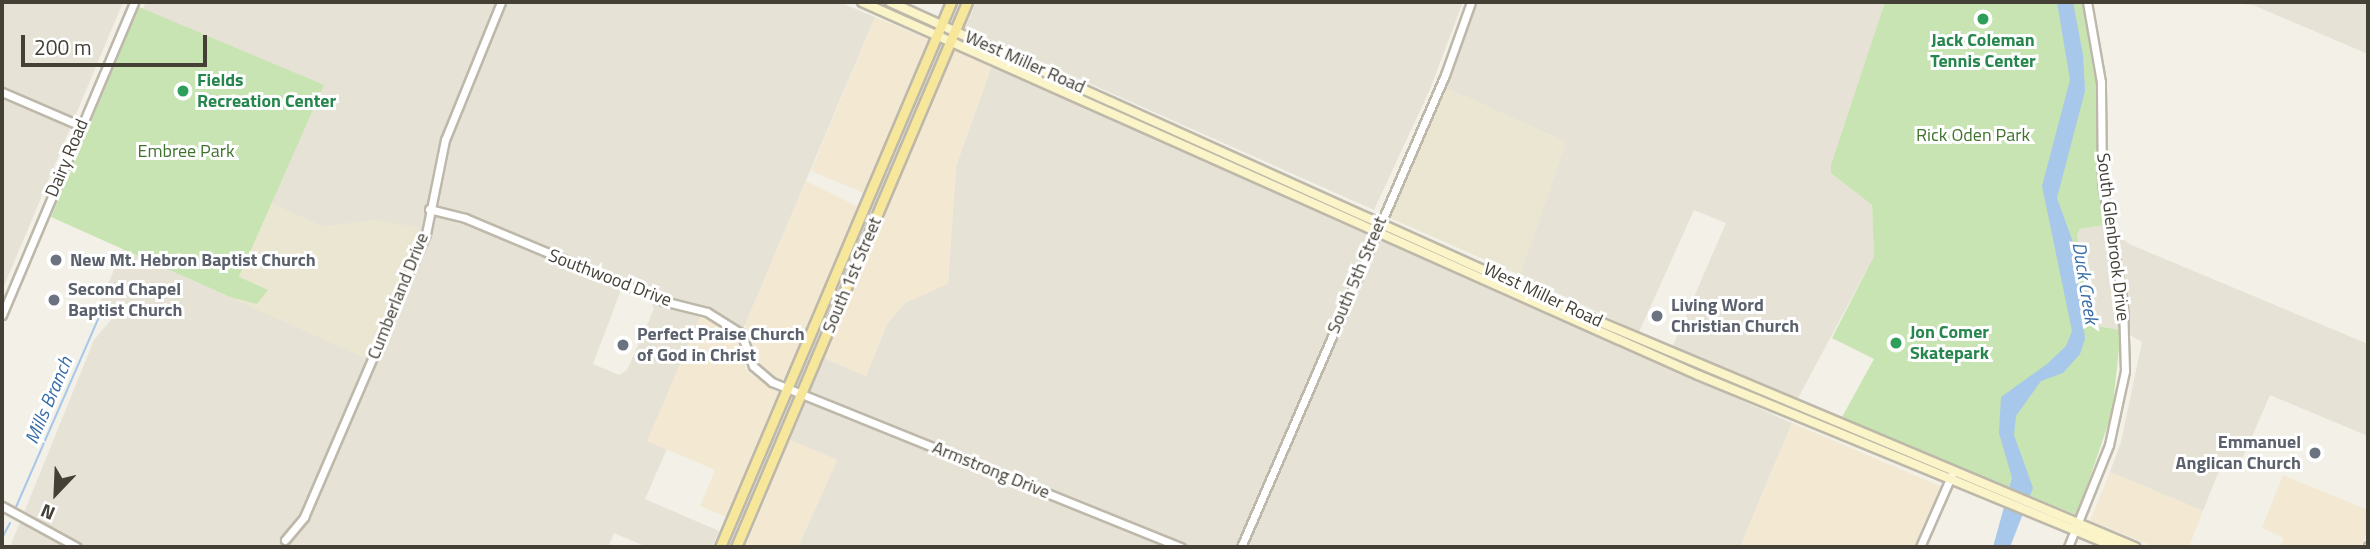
<!DOCTYPE html>
<style>
body{margin:0}
#map{position:relative;width:2370px;height:549px;overflow:hidden;background:#f2f0e7;font-family:"Titillium Web",sans-serif}
div>[style]{position:absolute}
[style*='--x']{left:calc(var(--x)*1px);top:calc(var(--y)*1px);width:calc(var(--w)*1px);rotate:calc(var(--a)*1deg)}
.residential>*{inset:0;background:#e6e2d5}
.commercial>*{inset:0;background:#f3e9d3}
.education>*{inset:0;background:#eae6d1}
.green>*{inset:0;background:#c8e4b2}
.water>*{inset:0;background:#a7c7eb}
.stream>*{height:2px;margin:-1px;padding:0 1px;transform-origin:1px;border-radius:1px;background:#a7c7eb}
.roads{filter:drop-shadow(2px 0 #bdb8aa) drop-shadow(-2px 0 #bdb8aa) drop-shadow(0 2px #bdb8aa) drop-shadow(0 -2px #bdb8aa)}
.tertiary>*{height:7px;margin:-3.5px;padding:0 3.5px;transform-origin:3.5px;border-radius:3.5px;background:#fff}
.secondary>*{height:8px;margin:-4px;padding:0 4px;transform-origin:4px;border-radius:4px;background:#fbf4c8}
.primary>*{height:9px;margin:-4.5px;padding:0 4.5px;transform-origin:4.5px;border-radius:4.5px;background:#f7e79b}
.dots>*{width:19px;height:19px;translate:-50% -50%;box-sizing:border-box;border:4px solid #fff;border-radius:50%}
span{translate:-50% -50%;white-space:nowrap;text-align:center;line-height:1.15;-webkit-text-stroke:6px #fff;paint-order:stroke}
.leisure-label{font-size:18px;color:#27864d;font-weight:700}
.left{translate:0 -50%;text-align:left}
.street-label{font-size:18px;color:#444036}
.park-label{font-size:18px;color:#40722e}
.worship-label{font-size:18px;color:#5b616d;font-weight:700}
.right{translate:-100% -50%;text-align:right}
.water-label{font-size:19px;color:#376ca8;font-style:italic}
.frame{position:absolute;inset:0;border:4px solid #444036;pointer-events:none}
.north{position:absolute;left:21px;top:458px;width:70px;height:70px;-webkit-text-stroke:5px #fff;paint-order:stroke;rotate:203deg;font-size:19px;font-weight:700;line-height:28px;text-align:center;color:#444036}
.north::after{content:'';display:block;margin:auto;width:24px;height:32px;background:#444036;clip-path:polygon(50% 0,100% 100%,50% 72%,0 100%)}
.scale{position:absolute;left:21px;top:35px;width:186px;height:32px;box-sizing:border-box;border:4px solid #444036;border-top:0;padding-left:9px;font-size:21px;line-height:24px;white-space:nowrap;color:#444036;-webkit-text-stroke:5px #fff;paint-order:stroke}
</style>
<div id="map">
<div class="residential">
<div style="clip-path:polygon(2px 2px,123px 2px,2px 291px)"></div>
<div style="clip-path:polygon(evenodd,146px 2px,839px 2px,875px 17px,745px 325px,737px 340px,723px 326px,701px 316px,648px 441px,667px 449px,645px 499px,719px 531px,712px 547px,647px 547px,614px 533px,608px 547px,10px 547px,94px 340px,114px 316px,101px 300px,123px 249px,368px 359px,375px 220px,324px 227px,271px 204px,323px 85px,143px 9px,146px 2px,621px 290px,652px 303px,654px 309px,627px 370px,619px 375px,593px 364px,621px 290px)"></div>
<div style="clip-path:polygon(976px 2px,1463px 2px,1430px 89px,1374px 210px,965px 28px)"></div>
<div style="clip-path:polygon(1476px 2px,1885px 2px,1831px 172px,1872px 205px,1874px 256px,1797px 400px,1672px 348px,1726px 223px,1694px 210px,1639px 332px,1520px 275px,1566px 142px,1446px 88px)"></div>
<div style="clip-path:polygon(2221px 2px,2368px 2px,2368px 54px,2253px 5px)"></div>
<div style="clip-path:polygon(992px 65px,1792px 423px,1740px 547px,798px 547px,837px 460px,790px 440px,824px 358px,866px 376px,887px 324px,905px 303px,948px 283px,956px 166px)"></div>
<div style="clip-path:polygon(2104px 225px,2129px 244px,2368px 344px,2368px 436px,2270px 395px,2243px 457px,2218px 473px,2203px 511px,2110px 472px,2121px 442px,2142px 342px,2121px 330px,2091px 325px,2077px 235px,2080px 229px)"></div>
</div>
<div class="commercial">
<div style="clip-path:polygon(875px 17px,928px 39px,864px 193px,811px 171px)"></div>
<div style="clip-path:polygon(958px 49px,992px 65px,956px 166px,948px 284px,905px 303px,887px 324px,866px 376px,824px 358px,899px 173px,953px 52px)"></div>
<div style="clip-path:polygon(806px 181px,859px 207px,787px 378px,780px 380px,760px 368px,745px 325px)"></div>
<div style="clip-path:polygon(701px 315px,728px 330px,737px 340px,747px 371px,778px 393px,726px 517px,700px 506px,715px 470px,647px 441px)"></div>
<div style="clip-path:polygon(1792px 423px,1940px 486px,1914px 547px,1740px 547px)"></div>
<div style="clip-path:polygon(790px 440px,837px 460px,798px 547px,745px 547px)"></div>
<div style="clip-path:polygon(2110px 472px,2203px 511px,2189px 547px,2156px 547px,2090px 521px)"></div>
<div style="clip-path:polygon(2283px 475px,2368px 510px,2368px 530px,2361px 547px,2280px 547px,2284px 538px,2262px 528px)"></div>
</div>
<div class="education">
<div style="clip-path:polygon(1446px 88px,1566px 142px,1520px 275px,1390px 218px)"></div>
<div style="clip-path:polygon(271px 204px,324px 227px,375px 220px,419px 227px,368px 359px,230px 298px)"></div>
</div>
<div class="green">
<div style="clip-path:polygon(1885px 2px,2083px 2px,2097px 77px,2097px 166px,2104px 225px,2080px 229px,2077px 235px,2091px 325px,2121px 330px,2112px 413px,2077px 515px,1841px 419px,1874px 359px,1832px 338px,1874px 256px,1872px 205px,1831px 173px,1831px 165px)"></div>
<div style="clip-path:polygon(139px 7px,324px 85px,239px 277px,268px 290px,257px 304px,230px 297px,51px 217px)"></div>
</div>
<div class="water">
<div style="clip-path:polygon(2057px 2px,2073px 2px,2083px 55px,2085px 91px,2057px 198px,2074px 245px,2085px 339px,2080px 354px,2063px 373px,2041px 381px,2016px 416px,2014px 435px,2033px 488px,2010px 547px,1993px 547px,2012px 478px,1999px 433px,2001px 397px,2047px 364px,2066px 346px,2072px 331px,2042px 186px,2070px 80px)"></div>
</div>
<div class="stream">
<div style="--x:16;--y:507;--w:223;--a:-66.4"></div>
<div style="--x:2;--y:538;--w:17;--a:-62"></div>
</div>
<div class="roads">
<div class="tertiary">
<div style="--x:2;--y:92;--w:86;--a:23.3"></div>
<div style="--x:429;--y:209;--w:37;--a:14"></div>
<div style="--x:465;--y:218;--w:215;--a:22.7"></div>
<div style="--x:663;--y:301;--w:45;--a:14"></div>
<div style="--x:707;--y:312;--w:40;--a:32"></div>
<div style="--x:741;--y:333;--w:35;--a:70"></div>
<div style="--x:753;--y:366;--w:25;--a:40"></div>
<div style="--x:772;--y:382;--w:441;--a:22"></div>
<div style="--x:2;--y:315;--w:340;--a:-67.1"></div>
<div style="--x:2;--y:506;--w:85;--a:28.7"></div>
<div style="--x:285;--y:540;--w:30;--a:-50"></div>
<div style="--x:304;--y:517;--w:308;--a:-66.7"></div>
<div style="--x:426;--y:234;--w:96;--a:-78.6"></div>
<div style="--x:445;--y:140;--w:149;--a:-67.9"></div>
<div style="--x:1241;--y:547;--w:514;--a:-66.63"></div>
<div style="--x:1445;--y:75;--w:77;--a:-70.4"></div>
<div style="--x:1920;--y:547;--w:80;--a:-66.3"></div>
<div style="--x:2068;--y:547;--w:110;--a:-68.1"></div>
<div style="--x:2109;--y:445;--w:76;--a:-77.8"></div>
<div style="--x:2125;--y:371;--w:68;--a:-91.7"></div>
<div style="--x:2123;--y:303;--w:122;--a:-99.9"></div>
<div style="--x:2102;--y:183;--w:101;--a:-90.6"></div>
<div style="--x:2101;--y:82;--w:81;--a:-99.9"></div>
<div style="--x:2368;--y:547;--w:1;--a:-90"></div>
</div>
<div class="secondary">
<div style="--x:862;--y:2;--w:915;--a:24.05"></div>
<div style="--x:1698;--y:375;--w:452;--a:22.4"></div>
<div style="--x:890;--y:2;--w:751;--a:24.31"></div>
<div style="--x:1574;--y:311;--w:609;--a:22.82"></div>
</div>
<div class="primary">
<div style="--x:720;--y:547;--w:592;--a:-67.03"></div>
<div style="--x:736;--y:547;--w:592;--a:-67.03"></div>
</div>
</div>
<div class="dots">
<div style="left:1983px;top:19px;background:#2e9e5b"></div>
<div style="left:183px;top:91px;background:#2e9e5b"></div>
<div style="left:56px;top:260px;background:#6b7280"></div>
<div style="left:54px;top:300px;background:#6b7280"></div>
<div style="left:1657px;top:316px;background:#6b7280"></div>
<div style="left:1896px;top:343px;background:#2e9e5b"></div>
<div style="left:623px;top:345px;background:#6b7280"></div>
<div style="left:2315px;top:453px;background:#6b7280"></div>
</div>
<div class="leisure-label">
<span style="left:1983px;top:51px">Jack Coleman<br>Tennis Center</span>
<span class="left" style="left:197px;top:91px">Fields<br>Recreation Center</span>
<span class="left" style="left:1910px;top:343px">Jon Comer<br>Skatepark</span>
</div>
<div class="street-label">
<span style="left:1025px;top:62px;rotate:24deg">West Miller Road</span>
<span style="left:67px;top:158px;rotate:-67deg">Dairy Road</span>
<span style="left:2113px;top:237px;rotate:83deg">South Glenbrook Drive</span>
<span style="left:852px;top:275px;rotate:-67deg">South 1st Street</span>
<span style="left:1357px;top:275px;rotate:-67deg">South 5th Street</span>
<span style="left:610px;top:278px;rotate:21deg">Southwood Drive</span>
<span style="left:1543px;top:295px;rotate:25deg">West Miller Road</span>
<span style="left:398px;top:296px;rotate:-68deg">Cumberland Drive</span>
<span style="left:991px;top:470px;rotate:22deg">Armstrong Drive</span>
</div>
<div class="park-label">
<span style="left:1973px;top:135px">Rick Oden Park</span>
<span style="left:186px;top:151px">Embree Park</span>
</div>
<div class="worship-label">
<span class="left" style="left:70px;top:260px">New Mt. Hebron Baptist Church</span>
<span class="left" style="left:68px;top:300px">Second Chapel<br>Baptist Church</span>
<span class="left" style="left:1671px;top:316px">Living Word<br>Christian Church</span>
<span class="left" style="left:637px;top:345px">Perfect Praise Church<br>of God in Christ</span>
<span class="right" style="left:2301px;top:453px">Emmanuel<br>Anglican Church</span>
</div>
<div class="water-label">
<span style="left:2086px;top:283px;rotate:81deg">Duck Creek</span>
<span style="left:48px;top:400px;rotate:-67deg">Mills Branch</span>
</div>
<div class="frame"></div>
<div class="north">N</div>
<div class="scale">200 m</div>
</div>
